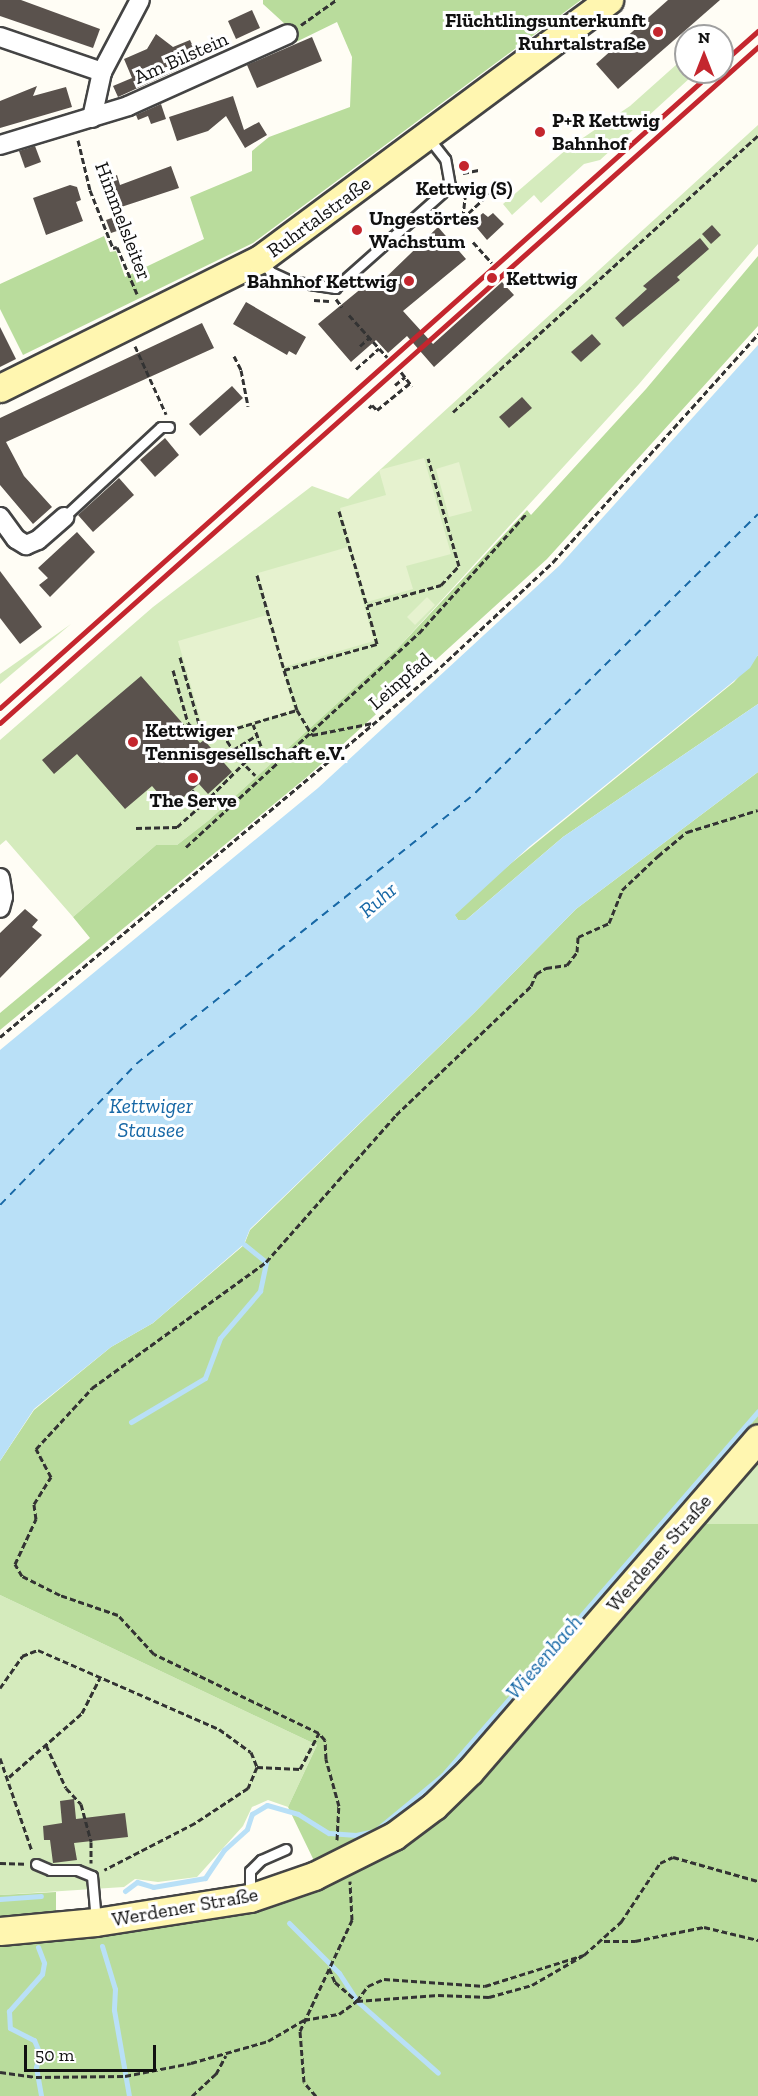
<!DOCTYPE html>
<meta charset="utf-8">
<style>
body{margin:0}
#map{position:relative;width:758px;height:2096px;overflow:hidden;background:#fffdf5;font-family:"Zilla Slab",serif}
div>[style]{position:absolute}
[style*='--x']{left:calc(var(--x)*1px);top:calc(var(--y)*1px);width:calc(var(--w)*1px);rotate:calc(var(--a)*1deg)}
.green>*{inset:0;background:#d5ebbd}
.forest>*{inset:0;background:#b9dc9c}
.pitch>*{inset:0;background:#e6f2cf}
.water>*{inset:0;background:#b9e0f7}
.stream>*{height:5px;margin:-2.5px;padding:0 2.5px;transform-origin:2.5px;border-radius:2.5px;background:#b9e0f7}
.ferry>*{height:1.5px;margin-top:-0.75px;transform-origin:0;background:repeating-linear-gradient(90deg,#1768a6 0 8px,transparent 0 14px)}
.building>*{inset:0;background:#5a524d}
.path>*{height:3px;margin-top:-1.5px;transform-origin:0;background:repeating-linear-gradient(90deg,#333 0 6px,transparent 0 9px)}
.roads{filter:drop-shadow(2px 0 #444) drop-shadow(-2px 0 #444) drop-shadow(0 2px #444) drop-shadow(0 -2px #444)}
.lane>*{height:9px;margin:-4.5px;padding:0 4.5px;transform-origin:4.5px;border-radius:4.5px;background:#fff}
.street>*{height:18px;margin:-9px;padding:0 9px;transform-origin:9px;border-radius:9px;background:#fff}
.secondary>*{height:27px;margin:-13.5px;padding:0 13.5px;transform-origin:13.5px;border-radius:13.5px;background:#fff6b0}
.rail>*{height:4.5px;margin:-2.25px;padding:0 2.25px;transform-origin:2.25px;border-radius:2.25px;background:#c4262e}
.dots>*{width:16px;height:16px;translate:-50% -50%;box-sizing:border-box;border:3px solid #fff;border-radius:50%}
span{translate:-50% -50%;white-space:nowrap;text-align:center;line-height:1.15;-webkit-text-stroke:6px #fff;paint-order:stroke}
.poi-label{font-size:20px;color:#111;font-weight:700}
.right{translate:-100% -50%;text-align:right}
.left{translate:0 -50%;text-align:left}
.street-label{font-size:20px;color:#111}
.water-label{font-size:21px;color:#1768a6;font-style:italic}
.north{position:absolute;left:674px;top:24px;width:60px;height:60px;box-sizing:border-box;background:#fff;border:2px solid #a0a0a0;border-radius:50%;rotate:0deg;font-size:16px;font-weight:700;line-height:24px;text-align:center;color:#111}
.north::after{content:'';display:block;margin:auto;width:21px;height:27px;background:#c4262e;clip-path:polygon(50% 0,100% 100%,50% 72%,0 100%)}
.scale{position:absolute;left:24px;top:2045px;width:132px;height:27px;box-sizing:border-box;border:3px solid #111;border-top:0;padding-left:8px;font-size:18px;line-height:21px;white-space:nowrap;color:#111;-webkit-text-stroke:4px #fff;paint-order:stroke}
</style>
<div id="map">
<div class="green">
<div style="clip-path:polygon(686px 56px,686px 72px,691px 72px,691px 77px,600px 160px,584px 164px,541px 203px,534px 195px,512px 215px,503px 204px,568px 148px,630px 106px)"></div>
<div style="clip-path:polygon(758px 125px,758px 244px,639px 384px,398px 648px,209px 820px,177px 845px,156px 845px,73px 917px,6px 840px,0 845px,0 740px,153px 607px,312px 486px,348px 499px)"></div>
<div style="clip-path:polygon(71px 624px,0 684px,0 674px)"></div>
<div style="clip-path:polygon(758px 1455px,758px 1524px,698px 1524px)"></div>
<div style="clip-path:polygon(0 1595px,317px 1745px,288px 1807px,268px 1800px,252px 1807px,243px 1826px,197px 1877px,158px 1882px,135px 1879px,124px 1887px,0 1895px)"></div>
</div>
<div class="forest">
<div style="clip-path:polygon(263px 0,581px 0,253px 243px,23px 355px,0 309px,0 284px,104px 236px,110px 252px,116px 251px,125px 277px,204px 239px,190px 197px,252px 171px,252px 151px,269px 137px,350px 107px,352px 57px,337px 22px,294px 43px,286px 25px,263px 4px)"></div>
<div style="clip-path:polygon(758px 256px,758px 326px,547px 559px,308px 776px,0 1030px,0 1013px,90px 938px,73px 917px,156px 845px,177px 845px,209px 820px,398px 648px,527px 510px,531px 515px,646px 389px)"></div>
<div style="clip-path:polygon(758px 655px,758px 704px,563px 837px,466px 920px,458px 920px,454px 914px,482px 887px,734px 682px)"></div>
<div style="clip-path:polygon(758px 772px,758px 1449px,699px 1524px,758px 1524px,758px 2096px,0 2096px,0 1936px,146px 1922px,318px 1869px,288px 1807px,317px 1745px,0 1595px,0 1461px,34px 1410px,111px 1347px,153px 1323px,244px 1245px,250px 1230px,474px 1013px,576px 909px)"></div>
<div style="clip-path:polygon(56px 1892px,56px 1913px,0 1918px,0 1895px)"></div>
</div>
<div class="pitch">
<div style="clip-path:polygon(424px 458px,451px 554px,406px 566px,413px 589px,367px 602px,340px 508px,386px 495px,379px 470px)"></div>
<div style="clip-path:polygon(459px 462px,472px 511px,449px 517px,436px 469px)"></div>
<div style="clip-path:polygon(348px 547px,374px 641px,284px 667px,258px 573px)"></div>
<div style="clip-path:polygon(427px 597px,435px 605px,415px 625px,407px 617px)"></div>
<div style="clip-path:polygon(267px 615px,294px 710px,205px 735px,178px 641px)"></div>
</div>
<div class="water">
<div style="clip-path:polygon(758px 345px,758px 655px,750px 668px,529px 847px,455px 915px,458px 920px,466px 920px,563px 837px,758px 704px,758px 772px,576px 909px,474px 1013px,250px 1229px,244px 1244px,153px 1323px,111px 1347px,34px 1409px,0 1461px,0 1050px,318px 788px,560px 565px)"></div>
</div>
<div class="stream">
<div style="--x:131;--y:1422;--w:86;--a:-30.7"></div>
<div style="--x:205;--y:1378;--w:43;--a:-69.4"></div>
<div style="--x:220;--y:1338;--w:62;--a:-49.6"></div>
<div style="--x:260;--y:1291;--w:30;--a:-78"></div>
<div style="--x:266;--y:1262;--w:28;--a:-141"></div>
<div style="--x:125;--y:1891;--w:15;--a:-37"></div>
<div style="--x:137;--y:1882;--w:17;--a:17"></div>
<div style="--x:153;--y:1887;--w:53;--a:-9.8"></div>
<div style="--x:205;--y:1878;--w:34;--a:-56"></div>
<div style="--x:224;--y:1850;--w:31;--a:-42"></div>
<div style="--x:247;--y:1829;--w:16;--a:-72"></div>
<div style="--x:252;--y:1814;--w:17;--a:-31"></div>
<div style="--x:267;--y:1805;--w:32;--a:16"></div>
<div style="--x:298;--y:1814;--w:36;--a:32"></div>
<div style="--x:329;--y:1833;--w:27;--a:4"></div>
<div style="--x:356;--y:1835;--w:19;--a:-12"></div>
<div style="--x:375;--y:1831;--w:88;--a:-39.5"></div>
<div style="--x:443;--y:1775;--w:481;--a:-49.1"></div>
<div style="--x:0;--y:1899;--w:41;--a:-4.2"></div>
<div style="--x:289;--y:1923;--w:71;--a:45"></div>
<div style="--x:339;--y:1973;--w:33;--a:57"></div>
<div style="--x:357;--y:2001;--w:108;--a:41.6"></div>
<div style="--x:102;--y:1946;--w:45;--a:73.2"></div>
<div style="--x:115;--y:1989;--w:21;--a:93"></div>
<div style="--x:114;--y:2010;--w:87;--a:80.1"></div>
<div style="--x:38;--y:1947;--w:17;--a:69"></div>
<div style="--x:44;--y:1963;--w:11;--a:100"></div>
<div style="--x:42;--y:1974;--w:50;--a:131.7"></div>
<div style="--x:9;--y:2011;--w:17;--a:87"></div>
<div style="--x:10;--y:2028;--w:27;--a:27"></div>
<div style="--x:34;--y:2040;--w:15;--a:67"></div>
<div style="--x:40;--y:2054;--w:14;--a:107"></div>
<div style="--x:36;--y:2067;--w:29;--a:80"></div>
</div>
<div class="ferry">
<div style="--x:0;--y:1205;--w:196;--a:-46"></div>
<div style="--x:136;--y:1064;--w:434;--a:-38.6"></div>
<div style="--x:475;--y:793;--w:397;--a:-44.6"></div>
</div>
<div class="building">
<div style="clip-path:polygon(0 0,21px 0,100px 29px,93px 48px,0 16px)"></div>
<div style="clip-path:polygon(668px 0,720px 0,618px 89px,596px 64px)"></div>
<div style="clip-path:polygon(252px 10px,260px 28px,236px 39px,228px 21px)"></div>
<div style="clip-path:polygon(156px 34px,173px 47px,190px 40px,199px 60px,118px 97px,113px 86px,132px 78px,124px 59px,147px 49px)"></div>
<div style="clip-path:polygon(312px 37px,322px 61px,257px 88px,247px 65px)"></div>
<div style="clip-path:polygon(37px 86px,33px 96px,66px 87px,72px 107px,0 128px,0 101px)"></div>
<div style="clip-path:polygon(233px 96px,244px 130px,259px 122px,267px 135px,245px 148px,226px 116px,208px 131px,177px 141px,169px 117px)"></div>
<div style="clip-path:polygon(161px 104px,166px 119px,151px 124px,148px 116px,138px 120px,136px 115px)"></div>
<div style="clip-path:polygon(35px 146px,41px 162px,25px 168px,19px 151px)"></div>
<div style="clip-path:polygon(171px 166px,179px 188px,112px 210px,101px 181px,117px 175px,120px 185px)"></div>
<div style="clip-path:polygon(70px 185px,77px 187px,81px 200px,76px 202px,83px 221px,46px 235px,33px 198px)"></div>
<div style="clip-path:polygon(483px 213px,488px 217px,493px 213px,504px 224px,487px 240px,472px 222px)"></div>
<div style="clip-path:polygon(120px 215px,126px 228px,111px 233px,106px 220px)"></div>
<div style="clip-path:polygon(712px 225px,721px 235px,711px 244px,702px 234px)"></div>
<div style="clip-path:polygon(438px 227px,466px 259px,403px 311px,433px 344px,502px 282px,514px 295px,434px 367px,407px 336px,388px 353px,376px 340px,351px 362px,318px 324px,374px 278px,379px 284px)"></div>
<div style="clip-path:polygon(700px 238px,709px 249px,677px 277px,680px 280px,623px 327px,615px 318px,647px 289px,643px 286px)"></div>
<div style="clip-path:polygon(246px 302px,306px 337px,296px 355px,289px 351px,287px 355px,233px 324px)"></div>
<div style="clip-path:polygon(202px 323px,214px 348px,6px 442px,24px 476px,52px 507px,33px 524px,0 485px,0 418px)"></div>
<div style="clip-path:polygon(0 327px,16px 359px,0 367px)"></div>
<div style="clip-path:polygon(592px 334px,601px 344px,581px 362px,571px 352px)"></div>
<div style="clip-path:polygon(232px 386px,243px 398px,200px 436px,189px 424px)"></div>
<div style="clip-path:polygon(522px 397px,532px 408px,509px 428px,499px 417px)"></div>
<div style="clip-path:polygon(165px 438px,179px 455px,155px 477px,140px 460px)"></div>
<div style="clip-path:polygon(119px 478px,134px 495px,93px 532px,78px 515px)"></div>
<div style="clip-path:polygon(77px 532px,95px 552px,50px 597px,39px 585px,48px 578px,38px 568px)"></div>
<div style="clip-path:polygon(0 571px,42px 627px,20px 644px,0 618px)"></div>
<div style="clip-path:polygon(141px 676px,200px 743px,204px 740px,232px 772px,208px 794px,199px 784px,171px 808px,152px 786px,125px 809px,77px 754px,54px 774px,42px 760px)"></div>
<div style="clip-path:polygon(25px 909px,38px 920px,32px 927px,42px 935px,0 978px,0 933px)"></div>
<div style="clip-path:polygon(74px 1799px,76px 1819px,125px 1813px,128px 1837px,74px 1843px,77px 1860px,53px 1863px,50px 1840px,44px 1840px,43px 1826px,62px 1823px,60px 1801px)"></div>
</div>
<div class="path">
<div style="--x:301;--y:25;--w:43;--a:-35.5"></div>
<div style="--x:78;--y:140;--w:51;--a:76.5"></div>
<div style="--x:90;--y:190;--w:62;--a:68.4"></div>
<div style="--x:113;--y:248;--w:4;--a:-14"></div>
<div style="--x:117;--y:247;--w:51;--a:66.9"></div>
<div style="--x:463;--y:173;--w:16;--a:-11"></div>
<div style="--x:463;--y:217;--w:28;--a:-84"></div>
<div style="--x:462;--y:219;--w:42;--a:-43.1"></div>
<div style="--x:473;--y:242;--w:28;--a:48"></div>
<div style="--x:336;--y:299;--w:10;--a:53"></div>
<div style="--x:314;--y:300;--w:15;--a:4"></div>
<div style="--x:349;--y:315;--w:57;--a:47.9"></div>
<div style="--x:135;--y:346;--w:75;--a:65.5"></div>
<div style="--x:360;--y:346;--w:13;--a:-42"></div>
<div style="--x:234;--y:356;--w:16;--a:63"></div>
<div style="--x:241;--y:370;--w:37;--a:79"></div>
<div style="--x:356;--y:369;--w:31;--a:-42"></div>
<div style="--x:401;--y:372;--w:18;--a:52"></div>
<div style="--x:395;--y:385;--w:13;--a:-39"></div>
<div style="--x:369;--y:408;--w:4;--a:-45"></div>
<div style="--x:372;--y:405;--w:7;--a:45"></div>
<div style="--x:377;--y:410;--w:43;--a:-39.3"></div>
<div style="--x:453;--y:412;--w:412;--a:-42.2"></div>
<div style="--x:339;--y:511;--w:99;--a:73.6"></div>
<div style="--x:257;--y:575;--w:99;--a:74.1"></div>
<div style="--x:180;--y:657;--w:84;--a:74.1"></div>
<div style="--x:203;--y:738;--w:98;--a:-16.6"></div>
<div style="--x:297;--y:710;--w:42;--a:-108"></div>
<div style="--x:284;--y:670;--w:97;--a:-15.6"></div>
<div style="--x:377;--y:644;--w:39;--a:-105"></div>
<div style="--x:367;--y:606;--w:77;--a:-15.8"></div>
<div style="--x:441;--y:585;--w:26;--a:-47"></div>
<div style="--x:459;--y:566;--w:112;--a:-106"></div>
<div style="--x:173;--y:670;--w:55;--a:74.2"></div>
<div style="--x:188;--y:723;--w:21;--a:43"></div>
<div style="--x:297;--y:710;--w:29;--a:59"></div>
<div style="--x:312;--y:735;--w:62;--a:-11.1"></div>
<div style="--x:222;--y:733;--w:20;--a:57"></div>
<div style="--x:233;--y:750;--w:13;--a:138"></div>
<div style="--x:233;--y:750;--w:28;--a:-32"></div>
<div style="--x:221;--y:760;--w:14;--a:0"></div>
<div style="--x:235;--y:760;--w:22;--a:-39"></div>
<div style="--x:252;--y:746;--w:9;--a:0"></div>
<div style="--x:246;--y:766;--w:13;--a:45"></div>
<div style="--x:192;--y:790;--w:18;--a:47"></div>
<div style="--x:136;--y:828;--w:41;--a:-1.4"></div>
<div style="--x:177;--y:827;--w:36;--a:-42"></div>
<div style="--x:204;--y:803;--w:81;--a:-45"></div>
<div style="--x:261;--y:746;--w:23;--a:-110"></div>
<div style="--x:186;--y:847;--w:316;--a:-42.6"></div>
<div style="--x:419;--y:633;--w:160;--a:-48"></div>
<div style="--x:0;--y:1037;--w:566;--a:-39.99"></div>
<div style="--x:434;--y:673;--w:163;--a:-43"></div>
<div style="--x:553;--y:562;--w:307;--a:-48"></div>
<div style="--x:0;--y:1688;--w:39;--a:-55"></div>
<div style="--x:22;--y:1656;--w:17;--a:-21"></div>
<div style="--x:38;--y:1650;--w:197;--a:23.6"></div>
<div style="--x:219;--y:1729;--w:39;--a:36"></div>
<div style="--x:251;--y:1752;--w:16;--a:68"></div>
<div style="--x:257;--y:1767;--w:23;--a:113"></div>
<div style="--x:248;--y:1788;--w:64;--a:146.6"></div>
<div style="--x:195;--y:1823;--w:102;--a:152.7"></div>
<div style="--x:46;--y:1745;--w:47;--a:65.1"></div>
<div style="--x:66;--y:1788;--w:22;--a:47"></div>
<div style="--x:81;--y:1804;--w:39;--a:75"></div>
<div style="--x:91;--y:1842;--w:21;--a:90"></div>
<div style="--x:0;--y:1758;--w:98;--a:71"></div>
<div style="--x:257;--y:1767;--w:43;--a:2.7"></div>
<div style="--x:300;--y:1769;--w:41;--a:-62.2"></div>
<div style="--x:9;--y:1777;--w:97;--a:-41.2"></div>
<div style="--x:82;--y:1713;--w:39;--a:-63"></div>
<div style="--x:337;--y:1840;--w:34;--a:-87"></div>
<div style="--x:339;--y:1806;--w:49;--a:-105.5"></div>
<div style="--x:326;--y:1759;--w:19;--a:-93"></div>
<div style="--x:325;--y:1740;--w:9;--a:-131"></div>
<div style="--x:319;--y:1733;--w:183;--a:-154.4"></div>
<div style="--x:154;--y:1654;--w:53;--a:-132.7"></div>
<div style="--x:118;--y:1615;--w:61;--a:-161"></div>
<div style="--x:60;--y:1595;--w:42;--a:-153.4"></div>
<div style="--x:22;--y:1576;--w:14;--a:-120"></div>
<div style="--x:15;--y:1564;--w:50;--a:-65"></div>
<div style="--x:36;--y:1519;--w:15;--a:-98"></div>
<div style="--x:34;--y:1504;--w:32;--a:-58"></div>
<div style="--x:51;--y:1477;--w:32;--a:-118"></div>
<div style="--x:36;--y:1449;--w:83;--a:-47.4"></div>
<div style="--x:92;--y:1388;--w:215;--a:-35.9"></div>
<div style="--x:266;--y:1262;--w:196;--a:-48.5"></div>
<div style="--x:396;--y:1115;--w:187;--a:-43.7"></div>
<div style="--x:531;--y:986;--w:13;--a:-67"></div>
<div style="--x:536;--y:974;--w:12;--a:-31"></div>
<div style="--x:546;--y:968;--w:21;--a:-8"></div>
<div style="--x:567;--y:965;--w:16;--a:-52"></div>
<div style="--x:577;--y:952;--w:15;--a:-86"></div>
<div style="--x:578;--y:937;--w:34;--a:-24"></div>
<div style="--x:609;--y:923;--w:35;--a:-68"></div>
<div style="--x:622;--y:890;--w:50;--a:-43.4"></div>
<div style="--x:658;--y:856;--w:38;--a:-40"></div>
<div style="--x:687;--y:832;--w:74;--a:-17.2"></div>
<div style="--x:0;--y:1863;--w:25;--a:2"></div>
<div style="--x:604;--y:1941;--w:31;--a:0"></div>
<div style="--x:635;--y:1941;--w:70;--a:-11.5"></div>
<div style="--x:704;--y:1927;--w:56;--a:13.5"></div>
<div style="--x:329;--y:1968;--w:15;--a:67"></div>
<div style="--x:335;--y:1982;--w:29;--a:41"></div>
<div style="--x:357;--y:2001;--w:81;--a:-4.2"></div>
<div style="--x:438;--y:1995;--w:51;--a:2.2"></div>
<div style="--x:489;--y:1997;--w:45;--a:-15.6"></div>
<div style="--x:532;--y:1985;--w:58;--a:-30.1"></div>
<div style="--x:0;--y:2072;--w:36;--a:8"></div>
<div style="--x:36;--y:2077;--w:89;--a:-0.6"></div>
<div style="--x:125;--y:2076;--w:67;--a:-11.1"></div>
<div style="--x:191;--y:2063;--w:80;--a:-15.9"></div>
<div style="--x:268;--y:2041;--w:42;--a:-30.3"></div>
<div style="--x:304;--y:2020;--w:36;--a:-10"></div>
<div style="--x:339;--y:2014;--w:22;--a:-36"></div>
<div style="--x:357;--y:2001;--w:19;--a:-54"></div>
<div style="--x:368;--y:1986;--w:17;--a:-24"></div>
<div style="--x:384;--y:1979;--w:101;--a:4"></div>
<div style="--x:485;--y:1986;--w:104;--a:-17.4"></div>
<div style="--x:584;--y:1955;--w:50;--a:-41.7"></div>
<div style="--x:621;--y:1922;--w:71;--a:-56.5"></div>
<div style="--x:660;--y:1863;--w:14;--a:-25"></div>
<div style="--x:673;--y:1857;--w:88;--a:15.8"></div>
<div style="--x:192;--y:2096;--w:33;--a:-43"></div>
<div style="--x:216;--y:2074;--w:21;--a:-62"></div>
<div style="--x:316;--y:2096;--w:18;--a:-131"></div>
<div style="--x:304;--y:2082;--w:51;--a:-94.5"></div>
<div style="--x:300;--y:2031;--w:123;--a:-64.9"></div>
<div style="--x:352;--y:1920;--w:39;--a:-93"></div>
</div>
<div class="roads">
<div class="lane">
<div style="--x:261;--y:261;--w:15;--a:48"></div>
<div style="--x:271;--y:272;--w:21;--a:25"></div>
<div style="--x:290;--y:281;--w:46;--a:8.8"></div>
<div style="--x:335;--y:288;--w:154;--a:-41.6"></div>
<div style="--x:450;--y:186;--w:27;--a:-100"></div>
<div style="--x:445;--y:159;--w:28;--a:-128"></div>
<div style="--x:64;--y:517;--w:132;--a:-42.9"></div>
<div style="--x:161;--y:427;--w:8;--a:0"></div>
<div style="--x:36;--y:1864;--w:15;--a:23"></div>
<div style="--x:50;--y:1870;--w:27;--a:0"></div>
<div style="--x:77;--y:1870;--w:16;--a:22"></div>
<div style="--x:92;--y:1876;--w:45;--a:84.9"></div>
<div style="--x:250;--y:1896;--w:25;--a:-90"></div>
<div style="--x:250;--y:1871;--w:16;--a:-45"></div>
<div style="--x:261;--y:1860;--w:27;--a:-24"></div>
</div>
<div class="street">
<div style="--x:0;--y:37;--w:108;--a:18.9"></div>
<div style="--x:92;--y:118;--w:47;--a:-77.7"></div>
<div style="--x:102;--y:72;--w:81;--a:-62.2"></div>
<div style="--x:0;--y:145;--w:134;--a:-16.9"></div>
<div style="--x:128;--y:106;--w:175;--a:-24.2"></div>
<div style="--x:0;--y:517;--w:27;--a:54"></div>
<div style="--x:16;--y:539;--w:12;--a:31"></div>
<div style="--x:26;--y:545;--w:13;--a:-23"></div>
<div style="--x:38;--y:540;--w:35;--a:-41"></div>
<div style="--x:0;--y:878;--w:19;--a:81"></div>
<div style="--x:3;--y:897;--w:11;--a:105"></div>
</div>
<div class="secondary">
<div style="--x:0;--y:388;--w:290;--a:-26.4"></div>
<div style="--x:260;--y:259;--w:435;--a:-36.6"></div>
<div style="--x:0;--y:1931;--w:96;--a:-5.4"></div>
<div style="--x:96;--y:1922;--w:156;--a:-8.9"></div>
<div style="--x:250;--y:1898;--w:68;--a:-19"></div>
<div style="--x:314;--y:1876;--w:89;--a:-26.6"></div>
<div style="--x:394;--y:1836;--w:50;--a:-36.9"></div>
<div style="--x:434;--y:1806;--w:50;--a:-44.2"></div>
<div style="--x:470;--y:1771;--w:440;--a:-49.1"></div>
</div>
</div>
<div class="rail">
<div style="--x:722;--y:63;--w:48;--a:-41.6"></div>
<div style="--x:0;--y:708;--w:955;--a:-41.77"></div>
<div style="--x:0;--y:723;--w:1016;--a:-41.73"></div>
</div>
<div class="dots">
<div style="left:658px;top:32px;background:#c4262e"></div>
<div style="left:540px;top:132px;background:#c4262e"></div>
<div style="left:464px;top:166px;background:#c4262e"></div>
<div style="left:357px;top:230px;background:#c4262e"></div>
<div style="left:492px;top:278px;background:#c4262e"></div>
<div style="left:409px;top:281px;background:#c4262e"></div>
<div style="left:133px;top:742px;background:#c4262e"></div>
<div style="left:193px;top:778px;background:#c4262e"></div>
</div>
<div class="poi-label">
<span class="right" style="left:646px;top:32px">Flüchtlingsunterkunft<br>Ruhrtalstraße</span>
<span class="left" style="left:552px;top:132px">P+R Kettwig<br>Bahnhof</span>
<span style="left:464px;top:188px">Kettwig (S)</span>
<span class="left" style="left:369px;top:230px">Ungestörtes<br>Wachstum</span>
<span class="left" style="left:506px;top:278px">Kettwig</span>
<span class="right" style="left:397px;top:281px">Bahnhof Kettwig</span>
<span class="left" style="left:145px;top:742px">Kettwiger<br>Tennisgesellschaft e.V.</span>
<span style="left:193px;top:800px">The Serve</span>
</div>
<div class="street-label">
<span style="left:181px;top:58px;rotate:-24deg">Am Bilstein</span>
<span style="left:319px;top:217px;rotate:-36deg">Ruhrtalstraße</span>
<span style="left:123px;top:221px;rotate:69deg">Himmelsleiter</span>
<span style="left:400px;top:681px;rotate:-41deg">Leinpfad</span>
<span style="left:659px;top:1553px;rotate:-49deg">Werdener Straße</span>
<span style="left:185px;top:1907px;rotate:-10deg">Werdener Straße</span>
</div>
<div class="water-label">
<span style="left:378px;top:900px;rotate:-41deg">Ruhr</span>
<span style="left:151px;top:1118px">Kettwiger<br>Stausee</span>
<span style="left:544px;top:1657px;rotate:-49deg">Wiesenbach</span>
</div>
<div class="north">N</div>
<div class="scale">50 m</div>
</div>
